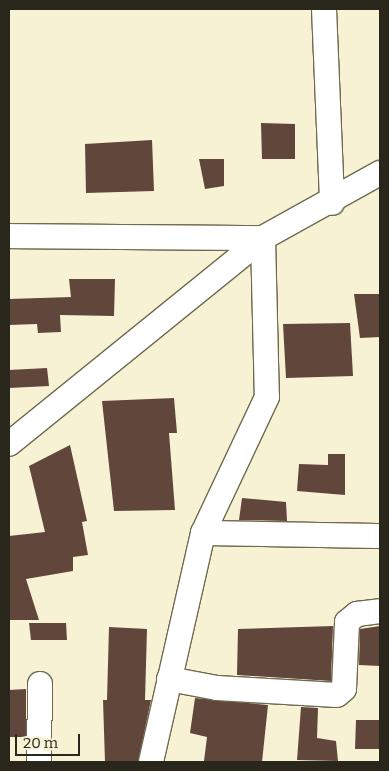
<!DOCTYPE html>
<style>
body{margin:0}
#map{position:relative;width:389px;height:771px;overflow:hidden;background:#f7f2d3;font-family:Bitter,serif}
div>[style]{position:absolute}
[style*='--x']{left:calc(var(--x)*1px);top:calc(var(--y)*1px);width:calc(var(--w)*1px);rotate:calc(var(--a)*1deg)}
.building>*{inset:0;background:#61473b}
.roads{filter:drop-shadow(1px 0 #6f6a4f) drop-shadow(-1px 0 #6f6a4f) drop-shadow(0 1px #6f6a4f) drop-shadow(0 -1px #6f6a4f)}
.minor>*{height:24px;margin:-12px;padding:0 12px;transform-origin:12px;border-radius:12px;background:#fff}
span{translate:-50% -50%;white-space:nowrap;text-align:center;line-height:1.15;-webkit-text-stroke:5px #f7f2d3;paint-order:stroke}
.frame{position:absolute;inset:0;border:10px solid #29271b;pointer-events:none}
.scale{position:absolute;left:15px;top:734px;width:65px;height:22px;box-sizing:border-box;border:2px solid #29271b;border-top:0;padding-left:6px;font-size:15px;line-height:18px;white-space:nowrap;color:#29271b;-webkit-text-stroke:4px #f7f2d3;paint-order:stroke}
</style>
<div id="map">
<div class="building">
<div style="clip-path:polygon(261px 123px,295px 124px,295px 159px,262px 159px)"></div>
<div style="clip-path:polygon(152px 140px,154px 191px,86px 193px,85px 144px)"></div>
<div style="clip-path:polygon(199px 159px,224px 159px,224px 186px,205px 189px)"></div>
<div style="clip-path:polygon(69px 279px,115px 279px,114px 316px,60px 315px,61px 332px,38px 333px,37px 324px,9px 325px,9px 299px,71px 297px)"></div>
<div style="clip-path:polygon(354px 294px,380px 294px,380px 337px,360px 338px)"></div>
<div style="clip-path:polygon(350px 323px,353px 376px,286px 378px,283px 324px)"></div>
<div style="clip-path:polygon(47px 368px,49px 386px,9px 388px,9px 370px)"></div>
<div style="clip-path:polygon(174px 398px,177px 433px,169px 433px,175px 510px,114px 511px,102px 401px)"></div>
<div style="clip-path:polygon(70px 445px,87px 521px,82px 522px,88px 555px,73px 557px,73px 571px,26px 579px,39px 620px,9px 620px,9px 536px,45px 532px,29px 466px)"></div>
<div style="clip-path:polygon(328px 454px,345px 454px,345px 495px,297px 491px,299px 464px,328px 465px)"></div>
<div style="clip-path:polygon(242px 498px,286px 502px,287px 521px,239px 520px)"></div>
<div style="clip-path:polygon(29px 623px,66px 623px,67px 640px,31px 640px)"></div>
<div style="clip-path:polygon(333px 626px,331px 681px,237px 675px,238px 629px)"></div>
<div style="clip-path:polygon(380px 626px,380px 666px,359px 665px,360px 629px)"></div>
<div style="clip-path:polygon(109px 627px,147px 629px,145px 700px,151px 700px,138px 762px,105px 762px,103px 700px,107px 700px)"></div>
<div style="clip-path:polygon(26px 689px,26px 737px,9px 737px,9px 690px)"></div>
<div style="clip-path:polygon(195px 698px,268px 705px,262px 762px,204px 761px,207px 737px,190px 733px)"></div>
<div style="clip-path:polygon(301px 707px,318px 708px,317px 738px,336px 741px,338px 761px,297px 760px)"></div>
<div style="clip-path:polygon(356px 720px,380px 720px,380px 749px,355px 749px)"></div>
</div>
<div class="roads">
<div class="minor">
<div style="--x:324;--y:9;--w:194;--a:87.6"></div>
<div style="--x:9;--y:236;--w:254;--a:0.5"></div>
<div style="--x:263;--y:238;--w:159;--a:88.6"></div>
<div style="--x:267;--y:397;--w:150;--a:115.2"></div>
<div style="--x:203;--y:533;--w:235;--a:102.8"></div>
<div style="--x:9;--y:444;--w:327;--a:-39"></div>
<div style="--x:263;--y:238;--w:134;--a:-29.1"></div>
<div style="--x:203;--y:533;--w:177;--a:1"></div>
<div style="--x:169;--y:679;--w:49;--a:10.6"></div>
<div style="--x:217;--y:688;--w:120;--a:3.3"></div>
<div style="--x:337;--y:695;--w:9;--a:-41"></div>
<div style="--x:344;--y:689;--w:67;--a:-87.4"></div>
<div style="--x:347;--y:622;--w:13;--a:-39"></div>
<div style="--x:357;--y:614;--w:23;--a:-7"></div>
<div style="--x:39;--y:762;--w:78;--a:-89.3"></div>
</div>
</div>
<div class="frame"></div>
<div class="scale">20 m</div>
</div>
